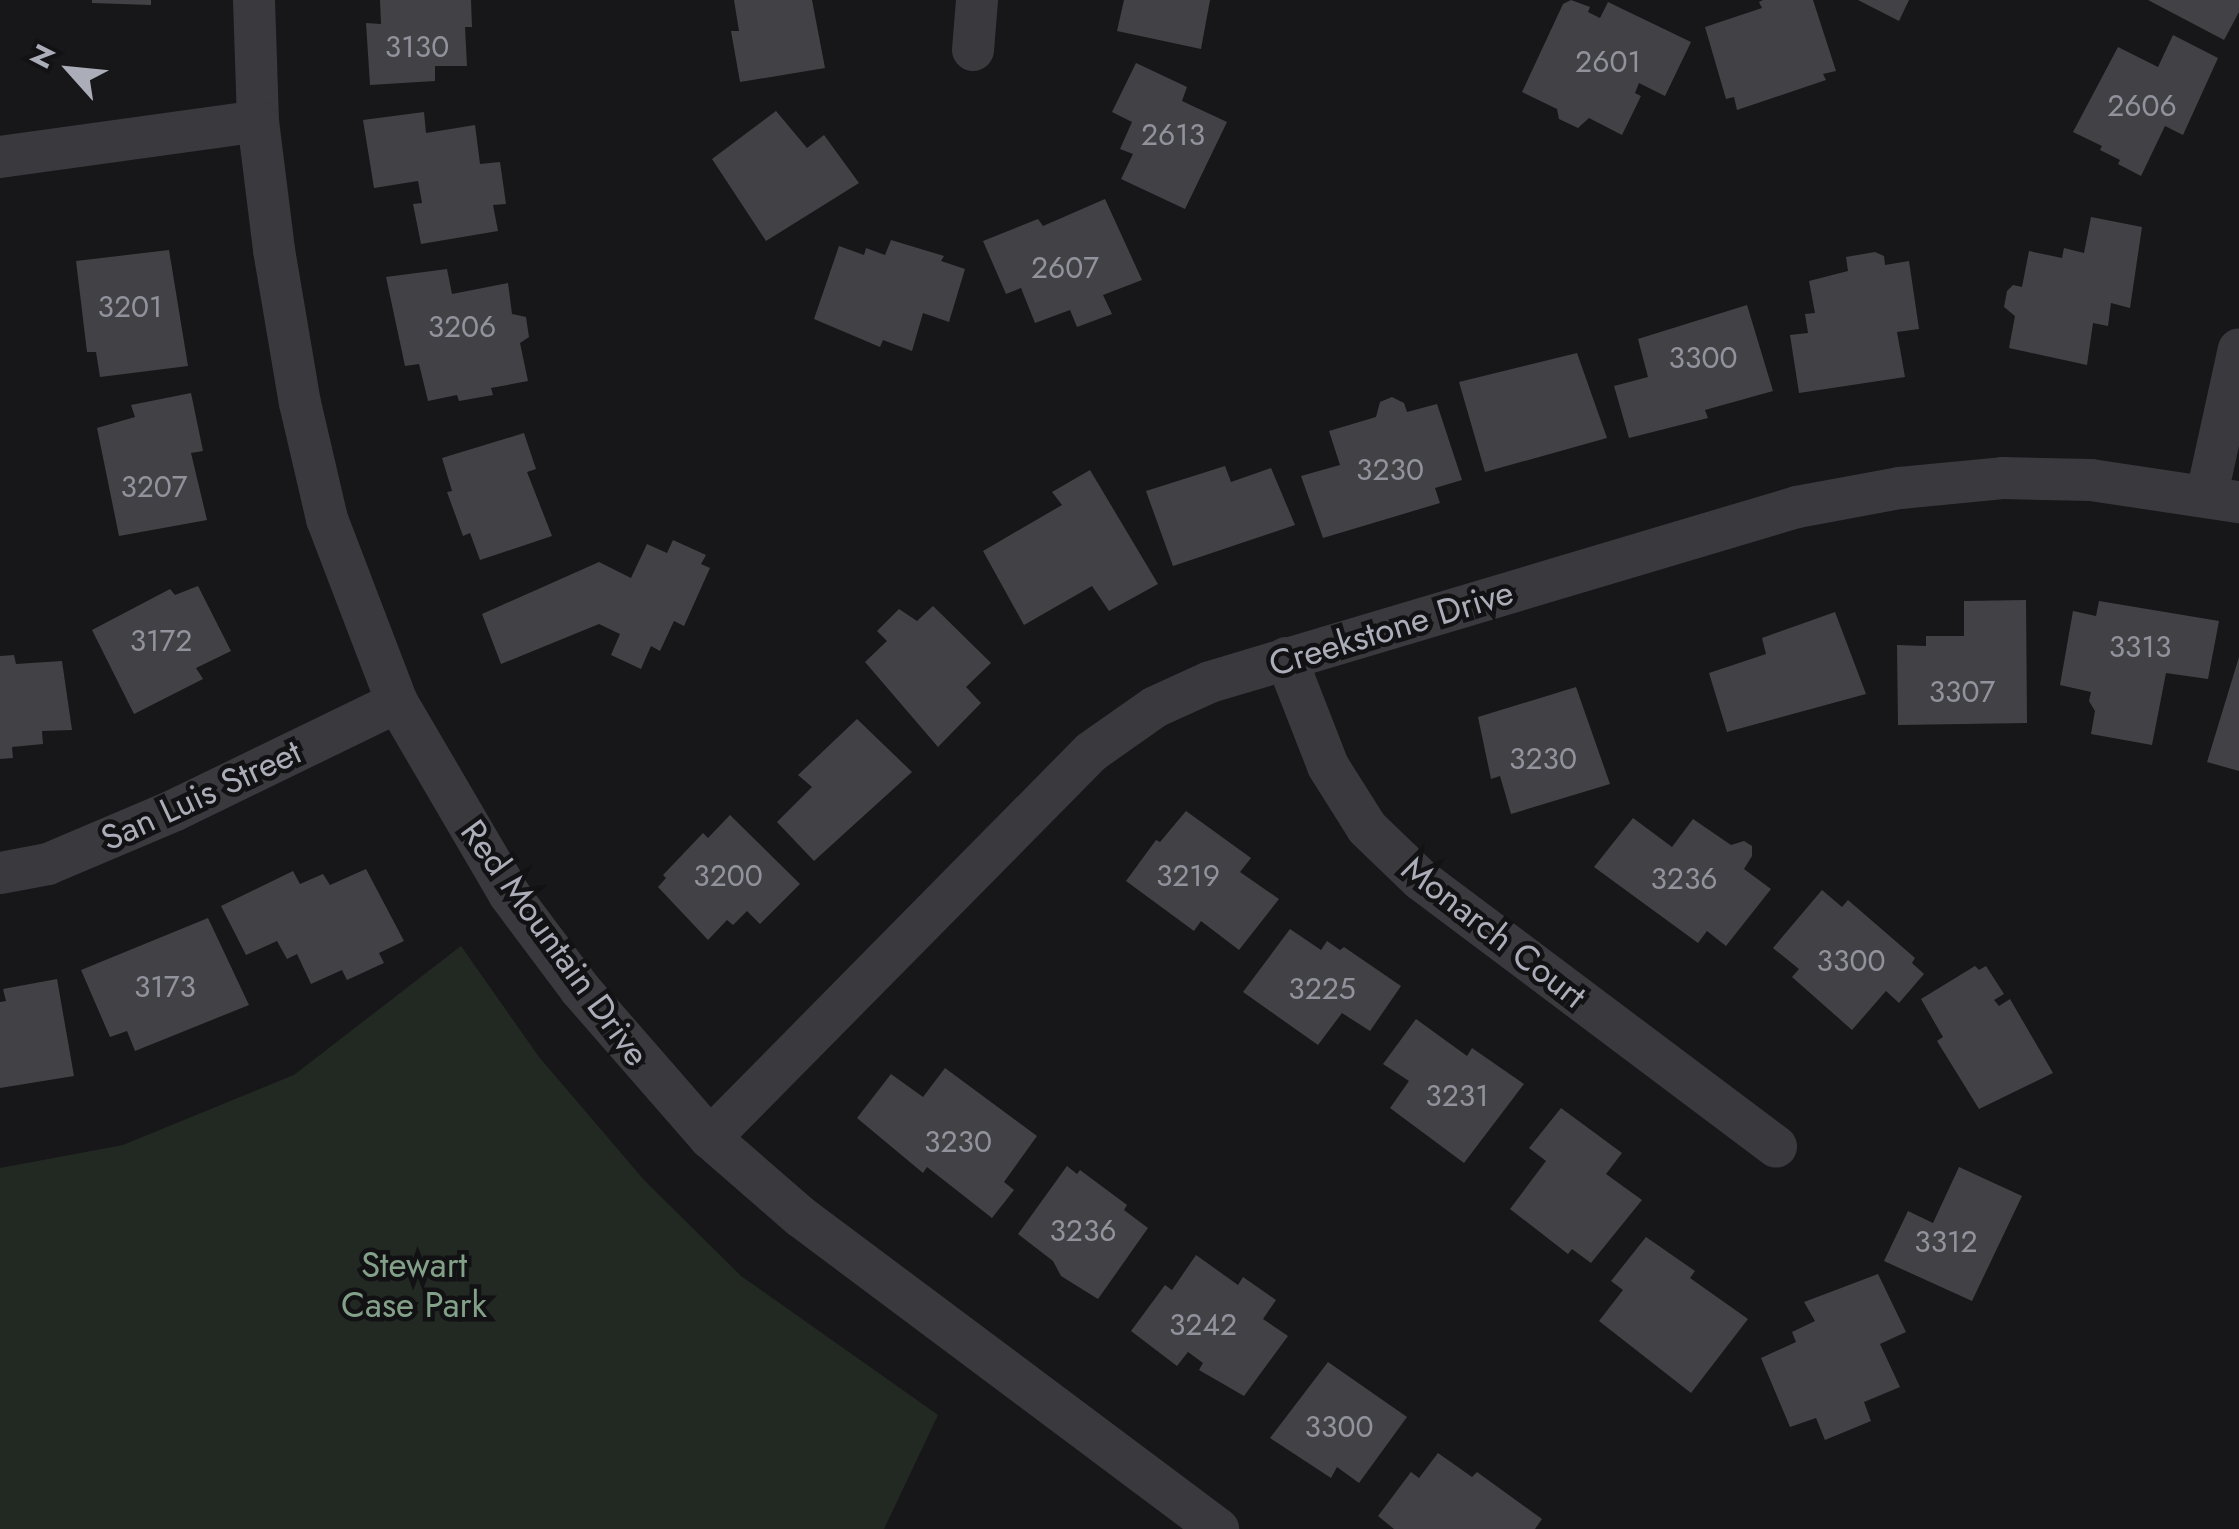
<!DOCTYPE html>
<style>
body{margin:0}
#map{position:relative;width:2239px;height:1529px;overflow:hidden;background:#171719;font-family:Jost,sans-serif}
div>[style]{position:absolute}
[style*='--x']{left:calc(var(--x)*1px);top:calc(var(--y)*1px);width:calc(var(--w)*1px);rotate:calc(var(--a)*1deg)}
.green>*{inset:0;background:#222923}
.building>*{inset:0;background:#424246}
.street>*{height:42px;margin:-21px;padding:0 21px;transform-origin:21px;border-radius:21px;background:#39393e}
span{translate:-50% -50%;white-space:nowrap;text-align:center;line-height:1.15;-webkit-text-stroke:9px #121214;paint-order:stroke}
.number-label{font-size:30px;color:#91929c}
.number-label span{-webkit-text-stroke-width:0}
.street-label{font-size:35px;color:#abadb8}
.park-label{font-size:35px;color:#83a189}
.north{position:absolute;left:20px;top:20px;width:100px;height:100px;-webkit-text-stroke:8px #121214;paint-order:stroke;rotate:297deg;font-size:28px;font-weight:700;line-height:40px;text-align:center;color:#abadb8}
.north::after{content:'';display:block;margin:auto;width:35px;height:45px;background:#abadb8;clip-path:polygon(50% 0,100% 100%,50% 72%,0 100%)}
</style>
<div id="map">
<div class="green">
<div style="clip-path:polygon(461px 946px,539px 1057px,644px 1180px,741px 1276px,938px 1415px,884px 1529px,0 1529px,0 1168px,123px 1145px,294px 1075px)"></div>
</div>
<div class="building">
<div style="clip-path:polygon(92px 0,151px 0,151px 5px,92px 3px)"></div>
<div style="clip-path:polygon(380px 0,471px 0,472px 27px,465px 27px,467px 66px,435px 66px,435px 81px,370px 85px,366px 23px,381px 24px)"></div>
<div style="clip-path:polygon(734px 0,812px 0,825px 68px,740px 82px,731px 31px,739px 31px)"></div>
<div style="clip-path:polygon(1124px 0,1210px 0,1201px 49px,1117px 31px)"></div>
<div style="clip-path:polygon(1571px 0,1590px 7px,1588px 12px,1600px 18px,1608px 2px,1691px 42px,1665px 96px,1639px 83px,1635px 93px,1641px 96px,1622px 135px,1589px 118px,1578px 128px,1559px 119px,1557px 109px,1522px 92px,1563px 4px)"></div>
<div style="clip-path:polygon(1763px 0,1813px 0,1836px 71px,1823px 74px,1826px 80px,1737px 110px,1734px 97px,1726px 99px,1705px 27px,1762px 8px,1759px 2px)"></div>
<div style="clip-path:polygon(1858px 0,1909px 0,1899px 21px)"></div>
<div style="clip-path:polygon(2148px 0,2239px 0,2239px 12px,2224px 40px)"></div>
<div style="clip-path:polygon(2173px 35px,2218px 58px,2183px 135px,2165px 126px,2141px 176px,2118px 164px,2120px 160px,2100px 150px,2102px 146px,2073px 132px,2118px 47px,2158px 67px)"></div>
<div style="clip-path:polygon(1136px 63px,1187px 87px,1182px 101px,1227px 122px,1185px 209px,1121px 179px,1133px 154px,1120px 149px,1132px 122px,1112px 112px)"></div>
<div style="clip-path:polygon(776px 111px,807px 148px,824px 135px,859px 183px,766px 241px,712px 159px)"></div>
<div style="clip-path:polygon(424px 112px,426px 133px,475px 125px,480px 164px,500px 162px,506px 204px,493px 205px,498px 231px,421px 244px,413px 204px,422px 203px,418px 181px,374px 188px,363px 120px)"></div>
<div style="clip-path:polygon(1105px 199px,1142px 280px,1103px 295px,1112px 314px,1077px 327px,1070px 310px,1035px 323px,1021px 288px,1006px 294px,983px 241px,1038px 219px,1043px 226px)"></div>
<div style="clip-path:polygon(2091px 217px,2142px 227px,2130px 308px,2111px 303px,2108px 326px,2093px 323px,2087px 365px,2009px 348px,2015px 316px,2004px 307px,2007px 291px,2013px 285px,2022px 287px,2029px 251px,2062px 258px,2064px 248px,2084px 253px)"></div>
<div style="clip-path:polygon(891px 240px,944px 256px,941px 261px,965px 269px,949px 322px,923px 313px,912px 351px,883px 340px,880px 347px,814px 319px,839px 246px,864px 255px,866px 248px,885px 255px)"></div>
<div style="clip-path:polygon(169px 250px,188px 366px,100px 377px,96px 352px,87px 352px,76px 261px)"></div>
<div style="clip-path:polygon(1875px 252px,1884px 256px,1885px 265px,1909px 261px,1919px 329px,1897px 332px,1905px 377px,1799px 393px,1790px 335px,1808px 333px,1805px 314px,1815px 313px,1809px 281px,1848px 271px,1846px 257px)"></div>
<div style="clip-path:polygon(447px 269px,452px 294px,508px 283px,512px 314px,526px 317px,529px 337px,520px 343px,528px 381px,491px 388px,493px 395px,459px 401px,457px 395px,428px 401px,419px 364px,405px 366px,386px 277px)"></div>
<div style="clip-path:polygon(1747px 305px,1773px 391px,1705px 410px,1708px 418px,1629px 438px,1614px 386px,1648px 377px,1638px 339px)"></div>
<div style="clip-path:polygon(1577px 353px,1607px 438px,1485px 472px,1459px 382px)"></div>
<div style="clip-path:polygon(191px 393px,203px 451px,191px 453px,207px 520px,119px 536px,97px 428px,135px 417px,131px 405px)"></div>
<div style="clip-path:polygon(1392px 397px,1404px 403px,1407px 412px,1437px 404px,1462px 480px,1435px 488px,1440px 503px,1323px 538px,1301px 476px,1340px 465px,1329px 431px,1376px 417px,1380px 402px)"></div>
<div style="clip-path:polygon(524px 433px,536px 469px,527px 472px,552px 536px,480px 560px,470px 533px,463px 536px,447px 492px,452px 491px,442px 458px)"></div>
<div style="clip-path:polygon(1225px 466px,1231px 482px,1271px 468px,1295px 525px,1173px 566px,1146px 491px)"></div>
<div style="clip-path:polygon(1090px 470px,1158px 584px,1109px 611px,1092px 586px,1024px 625px,983px 551px,1062px 505px,1052px 492px)"></div>
<div style="clip-path:polygon(673px 540px,706px 555px,701px 564px,710px 568px,684px 626px,674px 621px,660px 651px,651px 646px,641px 669px,611px 655px,620px 634px,599px 624px,501px 664px,482px 614px,599px 562px,631px 578px,647px 544px,667px 553px)"></div>
<div style="clip-path:polygon(198px 586px,231px 651px,196px 668px,203px 679px,134px 714px,92px 630px,170px 589px,175px 595px)"></div>
<div style="clip-path:polygon(2026px 600px,2027px 723px,1898px 725px,1897px 645px,1926px 646px,1926px 636px,1964px 636px,1964px 601px)"></div>
<div style="clip-path:polygon(2099px 601px,2219px 621px,2208px 679px,2166px 673px,2152px 745px,2091px 734px,2095px 711px,2089px 701px,2091px 692px,2060px 685px,2073px 611px,2096px 616px)"></div>
<div style="clip-path:polygon(933px 606px,991px 663px,966px 687px,981px 703px,938px 747px,865px 662px,887px 641px,877px 631px,899px 609px,917px 621px)"></div>
<div style="clip-path:polygon(1835px 612px,1866px 694px,1727px 732px,1709px 673px,1766px 654px,1762px 638px)"></div>
<div style="clip-path:polygon(14px 655px,16px 664px,62px 661px,72px 730px,42px 731px,43px 744px,12px 747px,13px 758px,0 759px,0 656px)"></div>
<div style="clip-path:polygon(2239px 657px,2239px 771px,2207px 762px)"></div>
<div style="clip-path:polygon(1576px 687px,1610px 784px,1511px 814px,1500px 776px,1491px 779px,1478px 717px)"></div>
<div style="clip-path:polygon(857px 719px,912px 772px,814px 861px,777px 822px,812px 787px,798px 775px)"></div>
<div style="clip-path:polygon(1186px 811px,1251px 858px,1240px 872px,1279px 899px,1239px 950px,1201px 921px,1194px 931px,1126px 881px,1156px 840px,1160px 842px)"></div>
<div style="clip-path:polygon(730px 815px,800px 884px,760px 924px,747px 911px,733px 925px,727px 920px,708px 940px,658px 887px,666px 878px,663px 875px,703px 833px,708px 838px)"></div>
<div style="clip-path:polygon(1633px 818px,1672px 847px,1693px 819px,1731px 845px,1744px 841px,1752px 846px,1752px 856px,1744px 869px,1771px 889px,1726px 946px,1707px 931px,1698px 943px,1594px 867px)"></div>
<div style="clip-path:polygon(366px 869px,404px 941px,379px 953px,384px 963px,347px 980px,342px 970px,311px 984px,297px 954px,287px 959px,277px 941px,246px 955px,221px 906px,293px 871px,300px 884px,323px 874px,330px 885px)"></div>
<div style="clip-path:polygon(1822px 890px,1842px 907px,1848px 900px,1915px 958px,1912px 963px,1924px 974px,1899px 1003px,1886px 991px,1852px 1030px,1792px 977px,1799px 969px,1773px 948px)"></div>
<div style="clip-path:polygon(208px 918px,249px 1005px,135px 1051px,127px 1031px,110px 1037px,81px 970px)"></div>
<div style="clip-path:polygon(1290px 929px,1321px 950px,1327px 941px,1340px 950px,1344px 947px,1401px 986px,1370px 1031px,1342px 1013px,1318px 1045px,1243px 992px)"></div>
<div style="clip-path:polygon(1975px 966px,1979px 970px,1986px 966px,2004px 994px,1994px 1000px,1999px 1006px,2010px 999px,2053px 1073px,1979px 1109px,1937px 1041px,1943px 1037px,1921px 999px)"></div>
<div style="clip-path:polygon(57px 979px,74px 1076px,0 1088px,0 1002px,6px 1001px,3px 989px)"></div>
<div style="clip-path:polygon(1416px 1019px,1467px 1056px,1472px 1048px,1524px 1084px,1464px 1163px,1390px 1108px,1409px 1081px,1383px 1064px)"></div>
<div style="clip-path:polygon(945px 1068px,1037px 1136px,1004px 1182px,1014px 1190px,992px 1218px,927px 1167px,923px 1173px,857px 1118px,891px 1074px,923px 1097px)"></div>
<div style="clip-path:polygon(1561px 1108px,1622px 1153px,1606px 1174px,1642px 1200px,1591px 1263px,1572px 1249px,1568px 1254px,1510px 1209px,1546px 1161px,1529px 1148px)"></div>
<div style="clip-path:polygon(1067px 1166px,1077px 1174px,1080px 1170px,1127px 1205px,1124px 1210px,1148px 1228px,1098px 1299px,1061px 1276px,1053px 1261px,1018px 1234px)"></div>
<div style="clip-path:polygon(1959px 1167px,2022px 1196px,1972px 1301px,1884px 1261px,1908px 1211px,1933px 1223px)"></div>
<div style="clip-path:polygon(1646px 1237px,1695px 1271px,1690px 1278px,1748px 1319px,1691px 1393px,1599px 1321px,1623px 1290px,1611px 1281px)"></div>
<div style="clip-path:polygon(1196px 1255px,1238px 1285px,1243px 1277px,1276px 1300px,1263px 1319px,1288px 1336px,1244px 1396px,1199px 1370px,1203px 1363px,1188px 1352px,1177px 1366px,1131px 1331px,1165px 1285px,1172px 1290px)"></div>
<div style="clip-path:polygon(1878px 1274px,1906px 1332px,1880px 1344px,1900px 1387px,1864px 1402px,1871px 1421px,1825px 1440px,1816px 1418px,1790px 1427px,1761px 1358px,1796px 1342px,1792px 1332px,1815px 1321px,1804px 1302px)"></div>
<div style="clip-path:polygon(1328px 1362px,1407px 1417px,1359px 1483px,1337px 1467px,1331px 1478px,1270px 1438px)"></div>
<div style="clip-path:polygon(1438px 1453px,1472px 1477px,1477px 1472px,1542px 1519px,1535px 1529px,1394px 1529px,1378px 1516px,1411px 1472px,1419px 1478px)"></div>
</div>
<div class="street">
<div style="--x:254;--y:0;--w:121;--a:88.1"></div>
<div style="--x:258;--y:121;--w:130;--a:82.9"></div>
<div style="--x:274;--y:250;--w:155;--a:80.4"></div>
<div style="--x:300;--y:403;--w:119;--a:76.9"></div>
<div style="--x:327;--y:519;--w:196;--a:69.1"></div>
<div style="--x:397;--y:702;--w:222;--a:59.7"></div>
<div style="--x:509;--y:894;--w:119;--a:53.2"></div>
<div style="--x:580;--y:989;--w:198;--a:48.9"></div>
<div style="--x:710;--y:1138;--w:121;--a:41"></div>
<div style="--x:801;--y:1217;--w:521;--a:36.8"></div>
<div style="--x:973;--y:50;--w:50;--a:-85.4"></div>
<div style="--x:0;--y:157;--w:260;--a:-7.9"></div>
<div style="--x:2207;--y:494;--w:148;--a:-77.6"></div>
<div style="--x:1286;--y:658;--w:116;--a:68.7"></div>
<div style="--x:1328;--y:766;--w:73;--a:57.8"></div>
<div style="--x:1367;--y:828;--w:75;--a:43.9"></div>
<div style="--x:1421;--y:880;--w:444;--a:36.9"></div>
<div style="--x:0;--y:873;--w:49;--a:-10.6"></div>
<div style="--x:48;--y:864;--w:138;--a:-23"></div>
<div style="--x:175;--y:810;--w:247;--a:-25.9"></div>
<div style="--x:710;--y:1138;--w:542;--a:-45.37"></div>
<div style="--x:1091;--y:752;--w:78;--a:-35.1"></div>
<div style="--x:1155;--y:707;--w:60;--a:-24.4"></div>
<div style="--x:1210;--y:682;--w:613;--a:-16.6"></div>
<div style="--x:1797;--y:507;--w:105;--a:-10.5"></div>
<div style="--x:1900;--y:488;--w:103;--a:-5.5"></div>
<div style="--x:2003;--y:478;--w:88;--a:1.3"></div>
<div style="--x:2091;--y:480;--w:150;--a:8.5"></div>
</div>
<div class="number-label">
<span style="left:417px;top:47px">3130</span>
<span style="left:1608px;top:62px">2601</span>
<span style="left:2142px;top:106px">2606</span>
<span style="left:1173px;top:135px">2613</span>
<span style="left:1065px;top:268px">2607</span>
<span style="left:130px;top:307px">3201</span>
<span style="left:462px;top:327px">3206</span>
<span style="left:1703px;top:358px">3300</span>
<span style="left:1390px;top:470px">3230</span>
<span style="left:154px;top:487px">3207</span>
<span style="left:161px;top:641px">3172</span>
<span style="left:2140px;top:647px">3313</span>
<span style="left:1962px;top:692px">3307</span>
<span style="left:1543px;top:759px">3230</span>
<span style="left:728px;top:876px">3200</span>
<span style="left:1188px;top:876px">3219</span>
<span style="left:1684px;top:879px">3236</span>
<span style="left:1851px;top:961px">3300</span>
<span style="left:165px;top:987px">3173</span>
<span style="left:1322px;top:989px">3225</span>
<span style="left:1457px;top:1096px">3231</span>
<span style="left:958px;top:1142px">3230</span>
<span style="left:1083px;top:1231px">3236</span>
<span style="left:1946px;top:1242px">3312</span>
<span style="left:1203px;top:1325px">3242</span>
<span style="left:1339px;top:1427px">3300</span>
</div>
<div class="street-label">
<span style="left:1391px;top:628px;rotate:-17deg">Creekstone Drive</span>
<span style="left:201px;top:795px;rotate:-25deg">San Luis Street</span>
<span style="left:1494px;top:932px;rotate:38deg">Monarch Court</span>
<span style="left:555px;top:943px;rotate:54deg">Red Mountain Drive</span>
</div>
<div class="park-label">
<span style="left:414px;top:1285px">Stewart<br>Case Park</span>
</div>
<div class="north">N</div>
</div>
